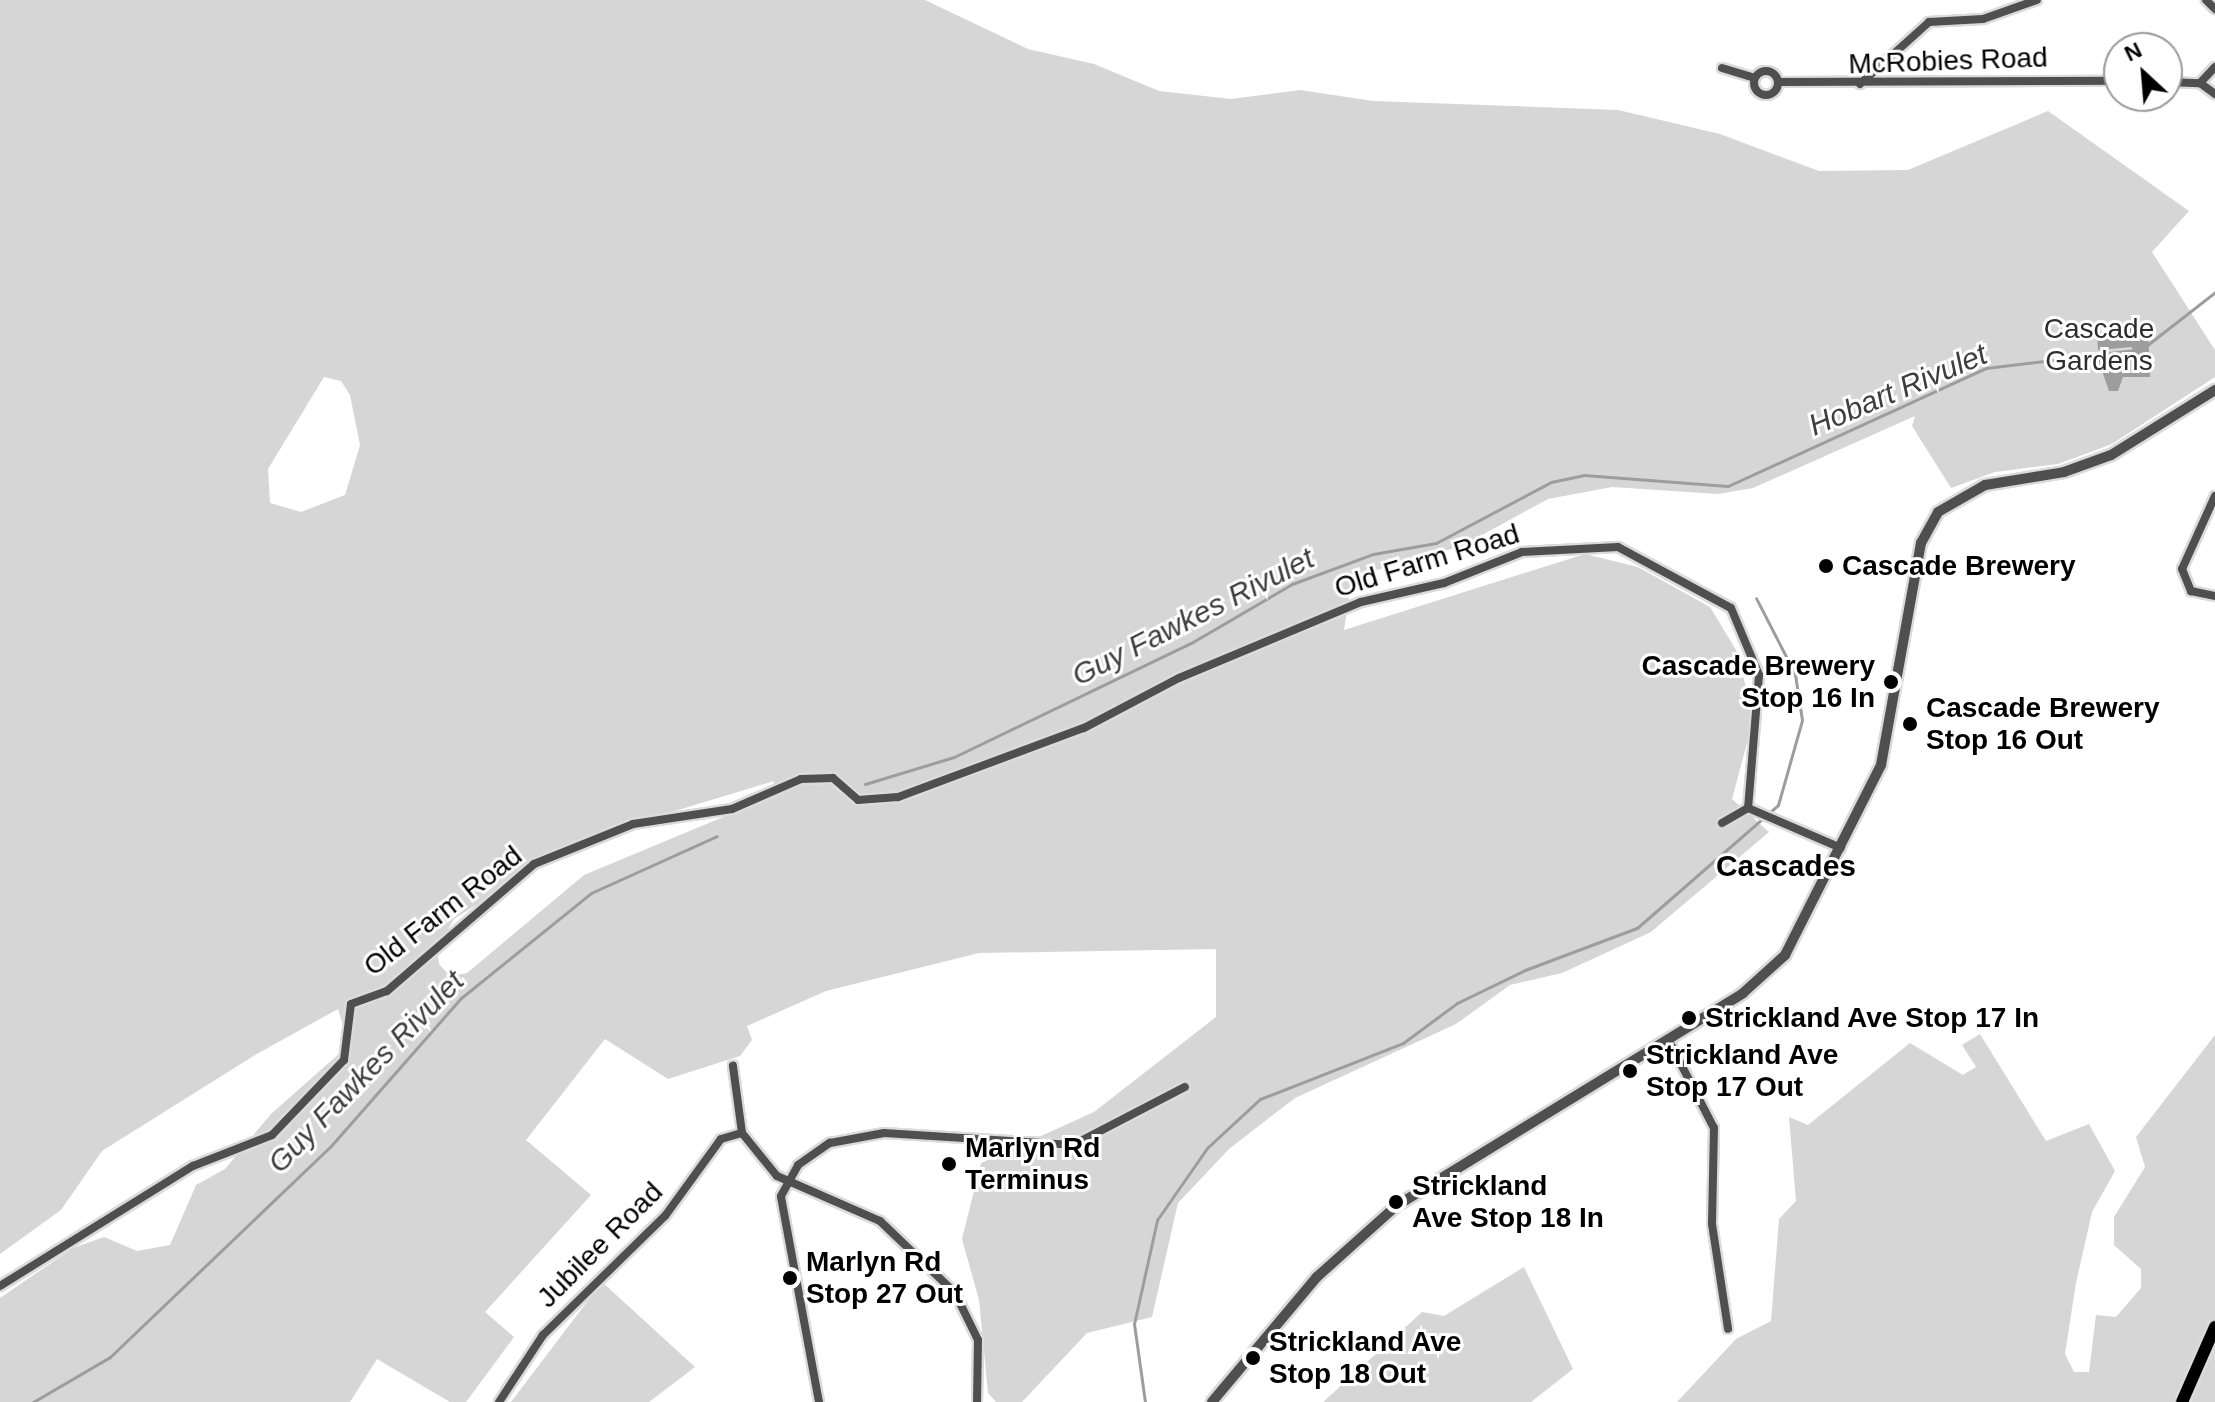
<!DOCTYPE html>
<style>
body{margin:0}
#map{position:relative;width:2215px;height:1402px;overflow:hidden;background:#fff;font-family:Arial,sans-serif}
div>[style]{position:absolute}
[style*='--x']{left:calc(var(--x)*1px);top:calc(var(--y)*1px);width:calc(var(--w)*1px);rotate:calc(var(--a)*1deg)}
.green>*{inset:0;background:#d6d6d6}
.water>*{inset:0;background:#9d9d9d}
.stream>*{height:3px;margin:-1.5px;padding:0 1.5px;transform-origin:1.5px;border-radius:1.5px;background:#9d9d9d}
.roads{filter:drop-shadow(2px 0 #dbdbdb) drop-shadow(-2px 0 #dbdbdb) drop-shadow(0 2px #dbdbdb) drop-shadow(0 -2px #dbdbdb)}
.minor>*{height:8px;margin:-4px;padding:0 4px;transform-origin:4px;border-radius:4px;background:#4f4f4f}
.minor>.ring{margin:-4px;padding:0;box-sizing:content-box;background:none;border:8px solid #4f4f4f;border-radius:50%}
.tertiary>*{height:10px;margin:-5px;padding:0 5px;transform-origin:5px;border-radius:5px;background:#4f4f4f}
.primary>*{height:12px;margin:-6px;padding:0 6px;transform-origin:6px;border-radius:6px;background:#000}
.dots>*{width:22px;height:22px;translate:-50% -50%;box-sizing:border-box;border:4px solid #fff;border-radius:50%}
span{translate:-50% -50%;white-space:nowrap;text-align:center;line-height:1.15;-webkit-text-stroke:6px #fff;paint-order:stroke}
.street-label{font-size:28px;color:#000}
.park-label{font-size:28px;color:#2d2d2d}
.poi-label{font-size:28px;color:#000;font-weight:700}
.left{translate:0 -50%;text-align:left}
.right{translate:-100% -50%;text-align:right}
.water-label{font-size:30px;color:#3e3e3e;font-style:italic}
.neighbourhood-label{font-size:30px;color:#000;font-weight:700}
.north{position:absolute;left:2103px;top:32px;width:80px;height:80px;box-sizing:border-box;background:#fff;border:2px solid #999;border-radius:50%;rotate:334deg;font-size:22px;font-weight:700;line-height:32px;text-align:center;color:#000}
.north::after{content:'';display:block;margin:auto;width:28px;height:36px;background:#000;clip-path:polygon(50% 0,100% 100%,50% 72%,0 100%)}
</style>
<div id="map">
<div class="green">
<div style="clip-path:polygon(evenodd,0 0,925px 0,1028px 49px,1094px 64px,1159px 91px,1231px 99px,1300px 90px,1373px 101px,1618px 110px,1720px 134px,1819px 171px,1908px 170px,2048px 111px,2189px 211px,2152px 252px,2215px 350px,2215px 377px,2112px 444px,2058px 464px,1995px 472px,1951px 488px,1912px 426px,1915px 416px,1753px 488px,1718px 494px,1612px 487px,1548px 499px,1462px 546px,1352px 577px,1344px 630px,1585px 554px,1638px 567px,1710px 607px,1736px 650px,1754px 717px,1732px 799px,1769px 832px,1651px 932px,1562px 973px,1510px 985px,1456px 1024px,1295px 1098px,1229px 1149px,1178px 1203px,1152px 1317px,1087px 1333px,1022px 1402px,996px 1402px,988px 1393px,979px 1300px,962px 1239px,981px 1163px,1094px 1112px,1216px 1017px,1216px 949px,979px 953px,826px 991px,747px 1026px,752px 1040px,740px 1056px,668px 1079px,605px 1039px,526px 1140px,591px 1195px,485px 1312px,514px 1337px,466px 1402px,450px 1402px,377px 1359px,350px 1402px,0 1402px,0 1298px,73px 1248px,104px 1237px,137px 1251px,170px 1245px,196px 1185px,225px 1169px,271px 1114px,349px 1045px,338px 1009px,255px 1055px,102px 1151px,61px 1210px,0 1254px,0 0,324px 377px,341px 381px,350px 395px,360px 445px,345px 495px,301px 512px,270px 503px,268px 469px,324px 377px,0 0,774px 781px,771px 797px,584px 875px,467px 973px,450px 976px,439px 964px,437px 948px,454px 919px,576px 841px,774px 781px)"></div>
<div style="clip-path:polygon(1980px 1034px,2046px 1141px,2089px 1124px,2115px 1171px,2092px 1212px,2076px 1283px,2065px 1354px,2074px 1372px,2089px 1372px,2096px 1315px,2116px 1317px,2141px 1288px,2141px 1269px,2114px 1245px,2114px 1217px,2145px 1167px,2136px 1137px,2215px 1035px,2215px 1402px,1677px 1402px,1736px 1339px,1771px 1321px,1779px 1219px,1796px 1201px,1789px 1117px,1808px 1125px,1910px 1043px,1963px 1075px,1976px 1067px,1962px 1045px)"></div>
<div style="clip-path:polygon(1524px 1267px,1573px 1369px,1531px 1402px,1323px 1402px,1422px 1312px,1444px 1316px)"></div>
<div style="clip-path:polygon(602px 1282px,695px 1367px,649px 1402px,511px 1402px)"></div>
</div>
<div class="water">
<div style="clip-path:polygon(2148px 324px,2150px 377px,2123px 377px,2118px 391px,2109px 391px,2098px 359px,2133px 357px,2132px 347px,2098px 350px,2097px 332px)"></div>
</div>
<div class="stream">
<div style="--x:2146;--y:346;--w:88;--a:-38"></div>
<div style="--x:865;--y:784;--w:93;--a:-16.9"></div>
<div style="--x:954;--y:757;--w:263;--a:-25.7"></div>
<div style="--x:1191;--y:643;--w:117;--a:-30.3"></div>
<div style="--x:1292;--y:584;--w:86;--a:-20.3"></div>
<div style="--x:1373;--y:554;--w:64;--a:-9.9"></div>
<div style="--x:1436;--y:543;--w:130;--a:-27.9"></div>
<div style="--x:1551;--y:482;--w:34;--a:-12"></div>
<div style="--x:1584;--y:475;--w:144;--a:4.4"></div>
<div style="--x:1728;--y:486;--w:284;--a:-24.6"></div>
<div style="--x:1986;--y:368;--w:150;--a:-6.9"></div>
<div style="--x:33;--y:1402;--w:89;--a:-30.3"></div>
<div style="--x:110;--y:1357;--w:304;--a:-43.7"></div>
<div style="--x:330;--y:1147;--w:198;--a:-48.7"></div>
<div style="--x:461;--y:998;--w:167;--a:-38.9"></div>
<div style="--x:591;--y:893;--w:138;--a:-24.3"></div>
<div style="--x:1145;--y:1402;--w:79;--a:-98"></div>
<div style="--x:1134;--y:1324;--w:107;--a:-77.5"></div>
<div style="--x:1157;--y:1220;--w:88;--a:-55.2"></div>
<div style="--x:1207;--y:1148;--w:72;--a:-42.8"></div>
<div style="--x:1260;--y:1099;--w:154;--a:-21.4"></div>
<div style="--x:1403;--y:1043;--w:67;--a:-36.5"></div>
<div style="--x:1457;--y:1003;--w:76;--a:-25.9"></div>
<div style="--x:1525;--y:970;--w:120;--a:-20.6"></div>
<div style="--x:1637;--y:928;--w:187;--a:-41.1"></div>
<div style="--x:1778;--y:805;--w:88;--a:-74.2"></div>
<div style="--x:1802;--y:720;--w:47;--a:-98.7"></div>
<div style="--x:1795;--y:674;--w:85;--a:-117.2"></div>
</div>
<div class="roads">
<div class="minor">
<div style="--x:2206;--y:0;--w:13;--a:45"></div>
<div style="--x:1722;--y:68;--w:34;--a:17"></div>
<div class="ring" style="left:1754px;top:71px;width:16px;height:16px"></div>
<div style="--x:1778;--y:82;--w:341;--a:-0.2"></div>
<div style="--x:2167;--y:82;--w:33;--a:2"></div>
<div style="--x:2200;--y:83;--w:19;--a:36"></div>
<div style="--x:2200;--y:83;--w:22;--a:-47"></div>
<div style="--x:1860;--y:84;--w:93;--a:-41.9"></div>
<div style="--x:1929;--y:22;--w:54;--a:-3.2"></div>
<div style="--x:1983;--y:19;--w:57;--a:-19.4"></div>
<div style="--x:2215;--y:496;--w:80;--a:114.3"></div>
<div style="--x:2182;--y:569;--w:24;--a:68"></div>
<div style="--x:2191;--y:591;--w:25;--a:12"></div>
<div style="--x:1722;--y:823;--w:30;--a:-30"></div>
<div style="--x:1668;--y:1039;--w:100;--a:62.7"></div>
<div style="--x:1714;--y:1128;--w:96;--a:91.2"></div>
<div style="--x:1712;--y:1224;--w:106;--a:81.3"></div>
<div style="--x:742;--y:1133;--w:55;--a:50.9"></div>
<div style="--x:777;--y:1176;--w:112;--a:23.6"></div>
<div style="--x:880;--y:1221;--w:104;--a:43.8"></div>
<div style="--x:955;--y:1293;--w:52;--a:63.9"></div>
<div style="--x:978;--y:1340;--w:62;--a:90.9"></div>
<div style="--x:0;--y:1286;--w:227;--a:-31.9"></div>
<div style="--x:193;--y:1166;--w:85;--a:-21.4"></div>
<div style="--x:272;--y:1135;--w:104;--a:-46.2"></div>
<div style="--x:344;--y:1060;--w:56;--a:-82.9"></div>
<div style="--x:351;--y:1004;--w:38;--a:-20"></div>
<div style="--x:387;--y:991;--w:194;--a:-40.8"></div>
<div style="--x:534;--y:864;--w:107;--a:-22"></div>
<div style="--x:633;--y:824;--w:100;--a:-8.6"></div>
<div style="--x:732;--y:809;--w:75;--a:-23.5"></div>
<div style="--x:801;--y:779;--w:32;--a:-2"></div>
<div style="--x:833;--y:778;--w:33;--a:41"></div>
<div style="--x:858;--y:800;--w:40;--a:-4.3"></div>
<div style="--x:898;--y:797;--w:198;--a:-20.4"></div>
<div style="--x:1084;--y:728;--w:107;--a:-27.8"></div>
<div style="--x:1179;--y:678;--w:197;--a:-22.7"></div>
<div style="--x:1361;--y:602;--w:85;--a:-12.9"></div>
<div style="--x:1444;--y:583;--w:84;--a:-21.7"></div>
<div style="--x:1522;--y:552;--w:96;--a:-3"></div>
<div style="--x:1618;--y:547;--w:128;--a:28.4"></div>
<div style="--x:1731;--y:608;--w:73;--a:67.3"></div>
<div style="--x:1759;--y:675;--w:133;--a:94.7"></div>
<div style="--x:1748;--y:808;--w:101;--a:23.3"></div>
<div style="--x:499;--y:1402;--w:80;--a:-56.7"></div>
<div style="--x:543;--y:1335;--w:170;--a:-44.3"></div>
<div style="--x:665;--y:1216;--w:95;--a:-54"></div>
<div style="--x:721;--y:1139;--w:22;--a:-16"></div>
<div style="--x:742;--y:1133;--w:68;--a:-97.7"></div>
<div style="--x:819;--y:1402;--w:209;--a:-100.5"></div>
<div style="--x:781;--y:1196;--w:35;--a:-61"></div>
<div style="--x:798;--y:1165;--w:39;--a:-35"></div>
<div style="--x:830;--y:1143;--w:55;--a:-10.5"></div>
<div style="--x:884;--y:1133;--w:189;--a:3.6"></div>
<div style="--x:1073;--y:1145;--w:126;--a:-27.4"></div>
</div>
<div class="tertiary">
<div style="--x:1212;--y:1402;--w:163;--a:-50"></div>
<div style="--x:1317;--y:1277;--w:106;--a:-41.9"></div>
<div style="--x:1396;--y:1206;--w:407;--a:-31.5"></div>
<div style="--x:1743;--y:993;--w:57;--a:-42.1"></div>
<div style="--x:1785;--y:955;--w:213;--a:-63.2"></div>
<div style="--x:1881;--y:765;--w:226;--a:-79.8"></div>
<div style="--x:1921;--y:543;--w:35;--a:-61"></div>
<div style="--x:1938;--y:512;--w:54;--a:-29.9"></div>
<div style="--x:1985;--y:485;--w:80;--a:-9.3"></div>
<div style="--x:2064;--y:472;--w:50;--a:-19.9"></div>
<div style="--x:2111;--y:455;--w:123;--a:-32"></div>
</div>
<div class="primary">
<div style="--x:2182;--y:1402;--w:82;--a:-66.3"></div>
</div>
</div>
<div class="dots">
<div style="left:1826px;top:566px;background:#000"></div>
<div style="left:1891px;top:682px;background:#000"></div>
<div style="left:1910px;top:724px;background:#000"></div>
<div style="left:1689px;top:1018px;background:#000"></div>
<div style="left:1630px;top:1071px;background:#000"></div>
<div style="left:949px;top:1164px;background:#000"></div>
<div style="left:1396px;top:1202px;background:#000"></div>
<div style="left:790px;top:1278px;background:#000"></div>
<div style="left:1253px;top:1358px;background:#000"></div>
</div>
<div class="street-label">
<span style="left:1948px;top:61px;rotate:-2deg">McRobies Road</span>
<span style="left:1427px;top:561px;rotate:-17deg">Old Farm Road</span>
<span style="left:443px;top:911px;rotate:-38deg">Old Farm Road</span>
<span style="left:600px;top:1245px;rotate:-45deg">Jubilee Road</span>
</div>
<div class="park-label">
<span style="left:2099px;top:345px">Cascade<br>Gardens</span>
</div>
<div class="poi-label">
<span class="left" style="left:1842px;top:566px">Cascade Brewery</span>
<span class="right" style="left:1875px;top:682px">Cascade Brewery<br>Stop 16 In</span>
<span class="left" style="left:1926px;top:724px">Cascade Brewery<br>Stop 16 Out</span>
<span class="left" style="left:1705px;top:1018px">Strickland Ave Stop 17 In</span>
<span class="left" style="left:1646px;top:1071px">Strickland Ave<br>Stop 17 Out</span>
<span class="left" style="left:965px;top:1164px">Marlyn Rd<br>Terminus</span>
<span class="left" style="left:1412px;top:1202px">Strickland<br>Ave Stop 18 In</span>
<span class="left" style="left:806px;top:1278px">Marlyn Rd<br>Stop 27 Out</span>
<span class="left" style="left:1269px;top:1358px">Strickland Ave<br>Stop 18 Out</span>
</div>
<div class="water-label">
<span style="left:1898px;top:390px;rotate:-23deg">Hobart Rivulet</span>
<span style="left:1193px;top:617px;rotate:-27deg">Guy Fawkes Rivulet</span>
<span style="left:366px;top:1072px;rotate:-46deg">Guy Fawkes Rivulet</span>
</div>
<div class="neighbourhood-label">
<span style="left:1786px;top:866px">Cascades</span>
</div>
<div class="north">N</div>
</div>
